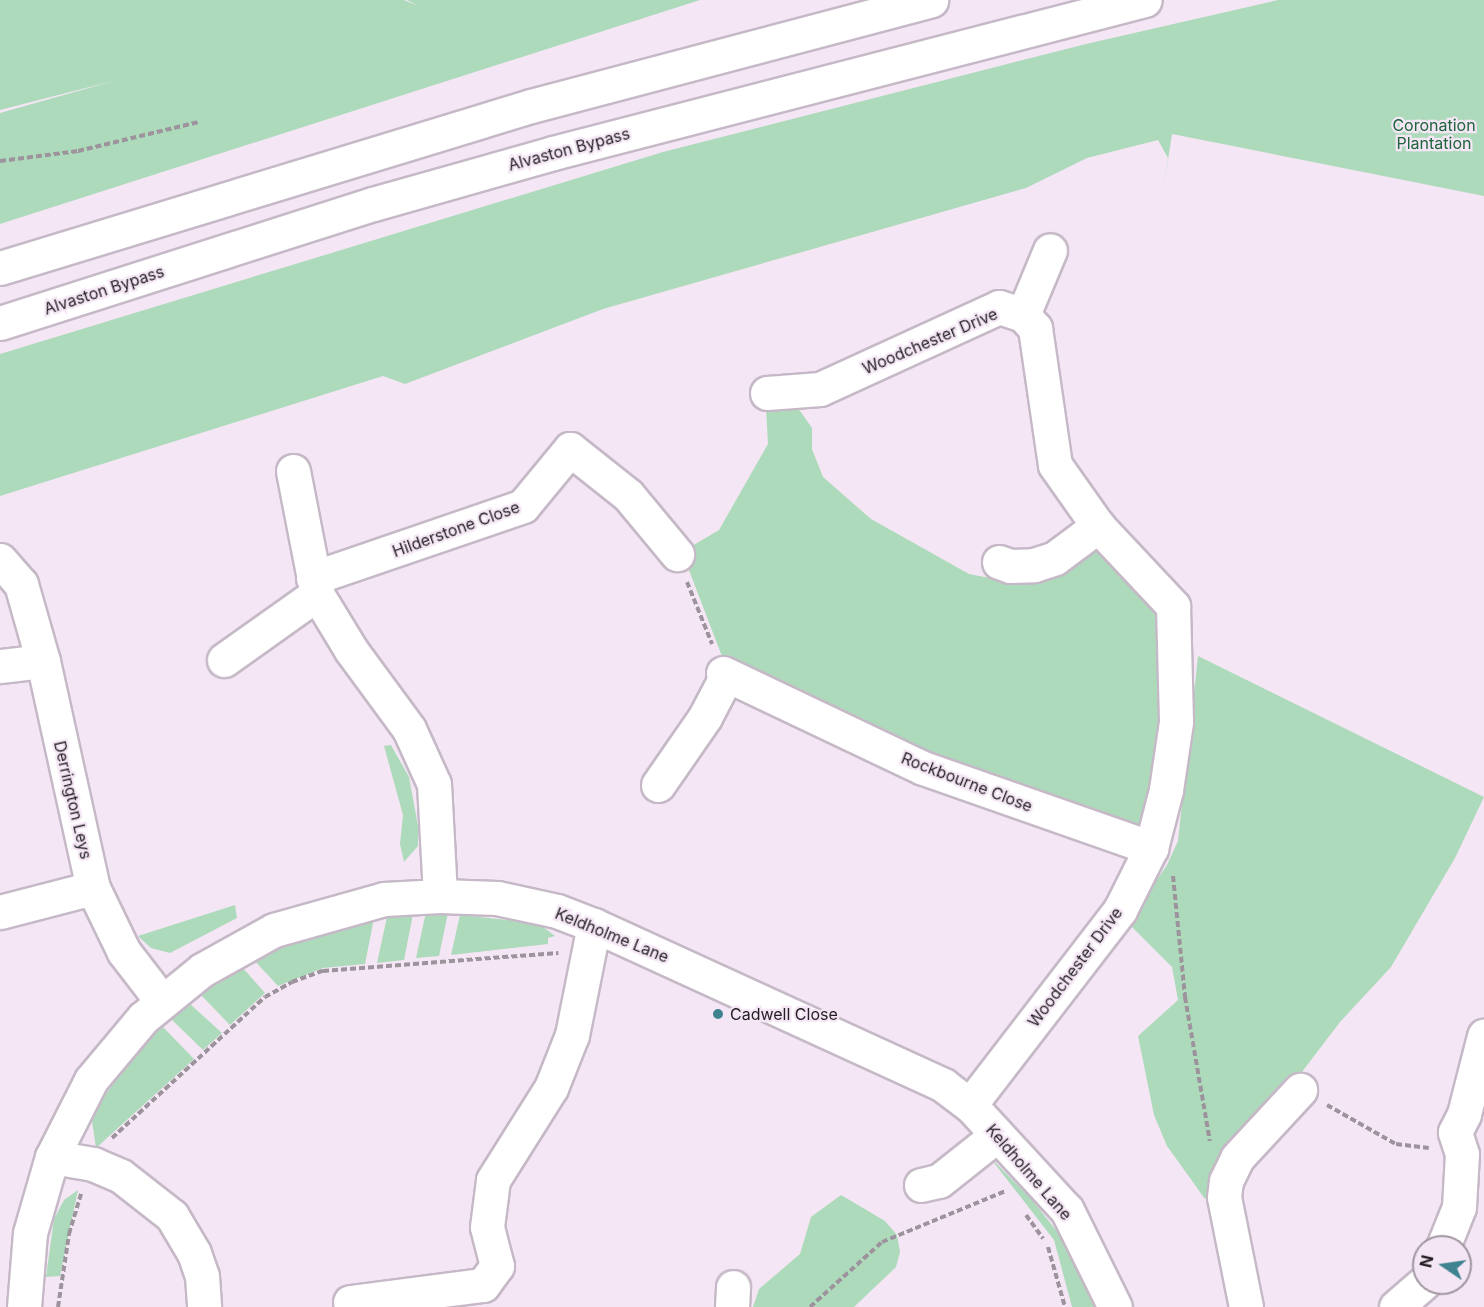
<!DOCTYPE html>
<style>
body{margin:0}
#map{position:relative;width:1484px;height:1307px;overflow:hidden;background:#f4e6f4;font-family:Inter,sans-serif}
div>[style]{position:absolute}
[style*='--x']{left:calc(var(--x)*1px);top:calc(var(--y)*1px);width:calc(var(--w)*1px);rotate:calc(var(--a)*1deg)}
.green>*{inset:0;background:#addabb}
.path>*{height:4px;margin-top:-2px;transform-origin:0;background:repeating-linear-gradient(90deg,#9d939d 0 6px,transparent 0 9px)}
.roads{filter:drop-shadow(2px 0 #c6b9c7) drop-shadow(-2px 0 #c6b9c7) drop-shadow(0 2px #c6b9c7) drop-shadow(0 -2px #c6b9c7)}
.minor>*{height:33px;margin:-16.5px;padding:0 16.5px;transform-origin:16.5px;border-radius:16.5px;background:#fff}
.highway>*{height:33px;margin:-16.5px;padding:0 16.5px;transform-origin:16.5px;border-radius:16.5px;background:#fff}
.dots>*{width:16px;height:16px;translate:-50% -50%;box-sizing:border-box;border:3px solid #f4e6f4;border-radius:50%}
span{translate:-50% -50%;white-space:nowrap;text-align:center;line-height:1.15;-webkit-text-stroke:4.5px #f4e6f4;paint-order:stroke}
.park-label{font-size:16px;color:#1e643d}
.street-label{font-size:16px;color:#221e23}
.poi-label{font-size:16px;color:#221e23}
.left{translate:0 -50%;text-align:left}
.north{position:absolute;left:1412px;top:1235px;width:60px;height:60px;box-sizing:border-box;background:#f4e6f4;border:2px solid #a096a0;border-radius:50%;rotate:283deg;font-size:16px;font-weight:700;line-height:24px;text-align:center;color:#221e23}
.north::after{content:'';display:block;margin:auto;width:21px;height:27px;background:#3f8391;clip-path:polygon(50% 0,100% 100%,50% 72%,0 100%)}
</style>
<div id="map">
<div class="green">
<div style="clip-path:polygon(0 0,404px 0,418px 6px,407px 0,700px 0,0 224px,0 113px,117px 80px,0 110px)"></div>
<div style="clip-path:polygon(1278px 0,1484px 0,1484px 196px,1172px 134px,1163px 192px,1168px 158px,1158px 140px,1087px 158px,1026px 188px,603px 309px,405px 384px,383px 376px,0 496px,0 354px,663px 152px,1086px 44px)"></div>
<div style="clip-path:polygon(780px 403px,798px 408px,812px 428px,812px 449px,823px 477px,871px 519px,969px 574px,995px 579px,1038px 575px,1095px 548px,1142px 595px,1162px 626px,1165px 703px,1148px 818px,1137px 830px,1122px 831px,728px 672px,682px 552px,719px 530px,768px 444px,766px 408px)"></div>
<div style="clip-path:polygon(1198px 656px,1484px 797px,1455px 858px,1391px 967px,1340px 1022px,1205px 1199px,1167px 1146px,1154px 1115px,1138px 1036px,1178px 1000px,1172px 967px,1128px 923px,1167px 865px,1178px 841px)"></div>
<div style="clip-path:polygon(391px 745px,409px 777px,418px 826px,418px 846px,404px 862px,400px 844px,403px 815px,384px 746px)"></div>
<div style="clip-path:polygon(235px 905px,237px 918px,170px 953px,151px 948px,138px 936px)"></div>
<div style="clip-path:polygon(426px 912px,448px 913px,439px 956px,416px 958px)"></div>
<div style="clip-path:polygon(413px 914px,404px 960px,377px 963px,387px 917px)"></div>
<div style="clip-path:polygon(460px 915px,538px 923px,555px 936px,548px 938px,548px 944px,451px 955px)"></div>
<div style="clip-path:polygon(374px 918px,365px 964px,323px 968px,278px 986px,254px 960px,272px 950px)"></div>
<div style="clip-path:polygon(242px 967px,265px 993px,230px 1025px,200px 994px)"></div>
<div style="clip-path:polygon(189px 1003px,222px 1033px,203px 1050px,170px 1018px)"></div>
<div style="clip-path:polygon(162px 1026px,194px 1059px,96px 1148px,92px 1121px,104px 1097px,137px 1050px)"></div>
<div style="clip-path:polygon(988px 1155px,1033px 1201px,1067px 1244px,1101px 1307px,1072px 1307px,1054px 1240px)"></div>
<div style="clip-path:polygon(78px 1190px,60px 1276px,46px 1277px,54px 1219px,64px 1200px)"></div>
<div style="clip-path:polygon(841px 1195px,885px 1221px,897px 1235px,900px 1252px,896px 1267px,854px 1307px,753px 1307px,759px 1289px,800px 1254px,811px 1217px)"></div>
</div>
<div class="path">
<div style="--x:0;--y:161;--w:79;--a:-7.3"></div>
<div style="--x:78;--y:151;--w:124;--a:-13.5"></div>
<div style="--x:687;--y:582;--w:67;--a:68"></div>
<div style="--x:1173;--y:876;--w:122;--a:84.3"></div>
<div style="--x:1185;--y:997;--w:146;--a:80.2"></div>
<div style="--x:1327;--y:1105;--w:79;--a:29.5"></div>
<div style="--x:1396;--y:1144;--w:33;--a:7"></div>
<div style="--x:112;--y:1138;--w:208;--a:-42.7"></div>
<div style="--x:265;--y:997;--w:31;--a:-29"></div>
<div style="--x:292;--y:982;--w:33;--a:-20"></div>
<div style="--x:323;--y:971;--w:236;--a:-4.4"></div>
<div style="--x:1026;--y:1215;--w:29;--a:54"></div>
<div style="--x:1048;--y:1247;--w:62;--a:74.2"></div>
<div style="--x:58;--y:1307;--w:74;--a:-81.4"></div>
<div style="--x:69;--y:1234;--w:42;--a:-73.3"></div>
<div style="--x:810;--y:1307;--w:97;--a:-42.1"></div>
<div style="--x:882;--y:1242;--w:134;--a:-22.4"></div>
</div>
<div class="roads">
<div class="minor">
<div style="--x:1023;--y:315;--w:70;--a:-67.4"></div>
<div style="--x:767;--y:393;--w:53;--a:-4.3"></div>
<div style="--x:820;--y:389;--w:197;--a:-24.6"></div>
<div style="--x:999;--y:307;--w:25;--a:18"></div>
<div style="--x:1023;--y:315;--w:18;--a:47"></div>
<div style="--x:1035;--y:328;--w:138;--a:81.7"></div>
<div style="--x:1055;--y:465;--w:75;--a:54.8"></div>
<div style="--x:1098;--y:526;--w:110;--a:46.8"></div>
<div style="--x:1173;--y:606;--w:116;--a:88.5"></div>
<div style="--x:1176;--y:722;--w:69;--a:98.4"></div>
<div style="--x:1166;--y:790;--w:60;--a:104.5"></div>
<div style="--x:1151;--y:848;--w:69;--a:116.6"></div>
<div style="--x:1120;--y:910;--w:246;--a:127.6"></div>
<div style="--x:293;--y:471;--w:125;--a:79"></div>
<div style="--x:317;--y:594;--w:66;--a:58.7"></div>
<div style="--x:351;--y:650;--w:98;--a:53.7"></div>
<div style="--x:409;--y:729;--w:60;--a:65.6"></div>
<div style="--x:434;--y:784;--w:112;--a:86.9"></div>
<div style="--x:0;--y:560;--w:32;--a:49"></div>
<div style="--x:21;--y:584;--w:80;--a:74.1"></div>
<div style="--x:43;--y:661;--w:232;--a:77.6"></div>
<div style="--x:93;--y:888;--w:71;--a:64.2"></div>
<div style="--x:124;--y:952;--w:61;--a:52.4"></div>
<div style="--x:999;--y:562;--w:12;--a:20"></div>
<div style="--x:1010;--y:566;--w:24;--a:-2"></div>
<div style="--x:1034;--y:565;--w:22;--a:-18"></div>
<div style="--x:1055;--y:558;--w:54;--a:-36.7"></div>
<div style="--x:313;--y:578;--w:222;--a:-18.9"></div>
<div style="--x:523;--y:506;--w:74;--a:-50.5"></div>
<div style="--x:570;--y:449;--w:74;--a:38.4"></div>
<div style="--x:628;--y:495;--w:77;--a:50.3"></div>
<div style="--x:224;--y:660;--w:114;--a:-35.4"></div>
<div style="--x:0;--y:666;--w:43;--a:-6.6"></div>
<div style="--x:723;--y:673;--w:221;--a:25.4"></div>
<div style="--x:923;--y:768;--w:242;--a:19.3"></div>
<div style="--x:658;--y:785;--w:83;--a:-55.3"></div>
<div style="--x:705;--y:717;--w:47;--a:-62.4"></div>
<div style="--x:0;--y:912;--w:96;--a:-14.5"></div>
<div style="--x:52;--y:1157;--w:42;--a:9.7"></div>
<div style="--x:93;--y:1164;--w:30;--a:23"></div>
<div style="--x:121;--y:1176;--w:65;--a:38.1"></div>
<div style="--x:172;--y:1216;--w:43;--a:59.3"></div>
<div style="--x:194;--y:1253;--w:24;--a:71"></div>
<div style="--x:202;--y:1276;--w:31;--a:86"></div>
<div style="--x:921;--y:1185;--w:18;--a:-13"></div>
<div style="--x:939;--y:1181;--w:74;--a:-38.4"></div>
<div style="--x:1443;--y:1247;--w:43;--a:-68.2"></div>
<div style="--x:1459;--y:1207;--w:53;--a:-86.8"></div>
<div style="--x:1462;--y:1154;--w:23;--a:-108"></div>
<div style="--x:1455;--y:1132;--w:20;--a:-63"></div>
<div style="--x:1464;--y:1114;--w:81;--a:-75.6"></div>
<div style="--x:350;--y:1302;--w:134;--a:-7.3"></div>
<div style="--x:483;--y:1285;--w:24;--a:-54"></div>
<div style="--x:497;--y:1266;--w:40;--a:-104.4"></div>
<div style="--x:487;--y:1227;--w:47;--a:-82.7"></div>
<div style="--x:493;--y:1180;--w:109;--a:-57.8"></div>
<div style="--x:551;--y:1088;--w:57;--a:-68.4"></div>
<div style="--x:572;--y:1035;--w:112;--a:-78.7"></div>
<div style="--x:24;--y:1307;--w:74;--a:-85.4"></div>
<div style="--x:30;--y:1233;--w:79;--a:-73.9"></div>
<div style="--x:52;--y:1157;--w:86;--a:-63.1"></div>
<div style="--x:91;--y:1080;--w:81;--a:-50"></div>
<div style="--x:143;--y:1018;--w:76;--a:-39.1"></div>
<div style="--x:202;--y:970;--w:82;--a:-29.1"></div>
<div style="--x:274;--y:930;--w:114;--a:-15.7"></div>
<div style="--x:384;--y:899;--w:56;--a:-3.1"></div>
<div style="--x:440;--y:896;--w:57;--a:2"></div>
<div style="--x:497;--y:898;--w:61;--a:12.2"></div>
<div style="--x:557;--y:911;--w:40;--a:21"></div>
<div style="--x:594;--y:925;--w:384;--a:24.6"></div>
<div style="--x:943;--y:1085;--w:34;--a:37"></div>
<div style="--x:970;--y:1105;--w:143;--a:47.3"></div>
<div style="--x:1067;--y:1210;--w:108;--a:63.7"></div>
<div style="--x:732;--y:1307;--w:20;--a:-87"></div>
<div style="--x:1246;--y:1307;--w:112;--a:-101.3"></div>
<div style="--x:1224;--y:1197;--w:16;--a:-83"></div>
<div style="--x:1226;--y:1181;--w:25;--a:-64"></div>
<div style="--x:1237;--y:1158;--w:93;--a:-47.2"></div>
<div style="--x:1396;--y:1307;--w:37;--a:-41"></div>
</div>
<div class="highway">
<div style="--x:0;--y:268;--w:555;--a:-16.97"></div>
<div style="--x:531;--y:106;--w:414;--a:-14.8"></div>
<div style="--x:0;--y:323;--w:392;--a:-17.7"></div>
<div style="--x:373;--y:204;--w:187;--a:-15.8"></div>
<div style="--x:553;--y:153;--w:611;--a:-14.49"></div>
</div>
</div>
<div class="dots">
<div style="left:718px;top:1014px;background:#3f8391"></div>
</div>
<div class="park-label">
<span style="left:1434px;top:134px">Coronation<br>Plantation</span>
</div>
<div class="street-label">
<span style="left:569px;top:149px;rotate:-15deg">Alvaston Bypass</span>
<span style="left:104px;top:290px;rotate:-18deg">Alvaston Bypass</span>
<span style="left:930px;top:341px;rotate:-23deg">Woodchester Drive</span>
<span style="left:456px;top:529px;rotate:-20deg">Hilderstone Close</span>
<span style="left:967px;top:782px;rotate:21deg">Rockbourne Close</span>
<span style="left:73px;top:800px;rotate:77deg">Derrington Leys</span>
<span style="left:612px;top:935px;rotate:22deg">Keldholme Lane</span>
<span style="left:1075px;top:967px;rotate:-53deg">Woodchester Drive</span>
<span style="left:1029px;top:1172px;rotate:49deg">Keldholme Lane</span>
</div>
<div class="poi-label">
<span class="left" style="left:730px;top:1014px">Cadwell Close</span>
</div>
<div class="north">N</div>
</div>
